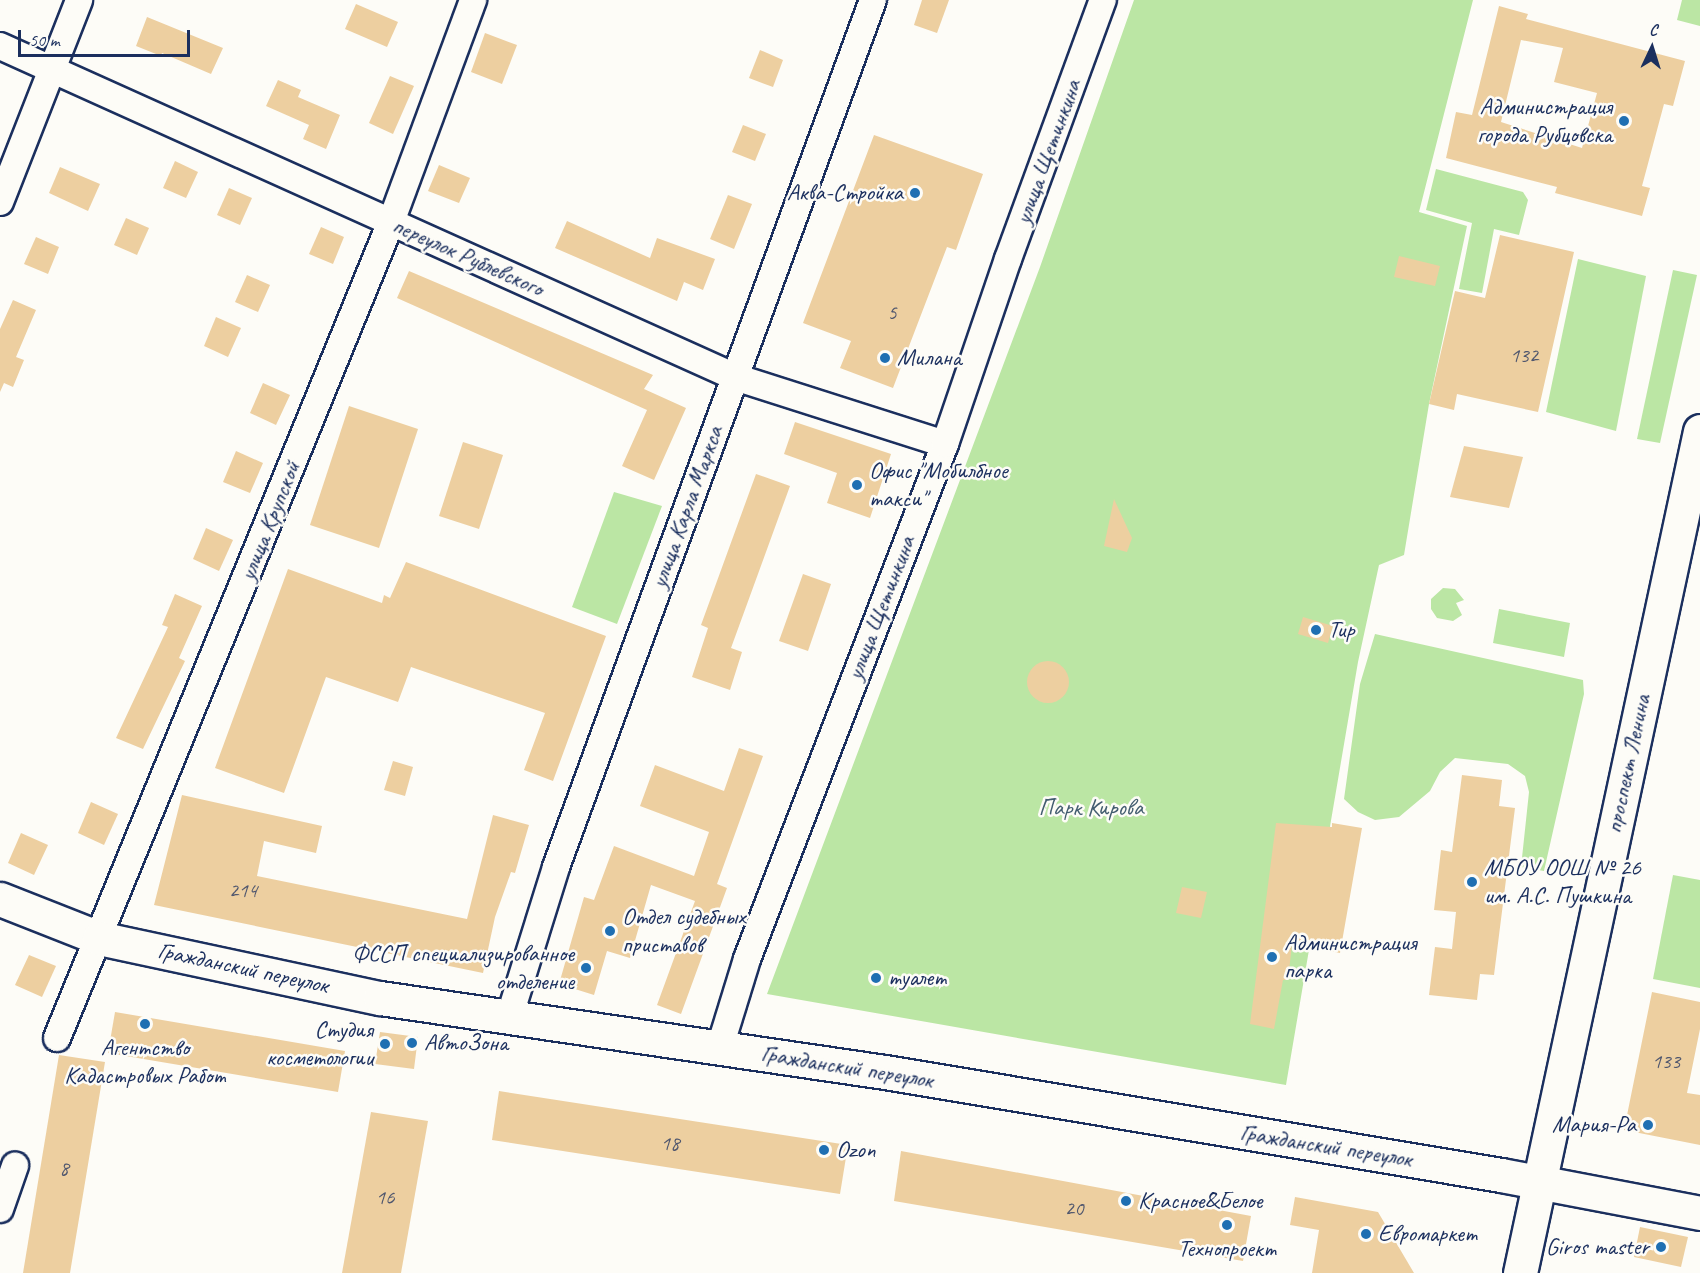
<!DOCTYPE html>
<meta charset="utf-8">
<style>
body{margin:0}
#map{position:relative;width:1700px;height:1273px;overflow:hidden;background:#fdfcf7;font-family:Caveat,sans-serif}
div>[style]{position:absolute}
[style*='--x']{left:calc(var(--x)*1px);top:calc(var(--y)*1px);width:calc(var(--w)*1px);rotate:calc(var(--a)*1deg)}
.green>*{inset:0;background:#bbe6a4}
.building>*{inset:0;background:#edcfa0}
.round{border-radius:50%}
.roads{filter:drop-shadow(2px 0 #1b2f5e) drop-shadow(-2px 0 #1b2f5e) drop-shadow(0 2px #1b2f5e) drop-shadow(0 -2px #1b2f5e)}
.street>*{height:26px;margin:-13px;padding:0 13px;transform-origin:13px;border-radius:13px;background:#fdfcf7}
.secondary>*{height:33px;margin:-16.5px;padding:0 16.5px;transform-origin:16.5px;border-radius:16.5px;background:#fdfcf7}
.dots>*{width:16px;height:16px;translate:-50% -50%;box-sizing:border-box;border:3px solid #fdfcf7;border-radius:50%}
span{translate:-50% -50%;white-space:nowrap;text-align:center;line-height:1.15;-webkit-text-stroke:5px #fdfcf7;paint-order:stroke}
.number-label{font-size:21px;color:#50576e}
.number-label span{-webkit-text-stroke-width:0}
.poi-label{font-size:24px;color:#1b2f5e}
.right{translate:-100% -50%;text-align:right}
.left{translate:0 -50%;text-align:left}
.street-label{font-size:24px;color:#1b2f5e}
.park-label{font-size:24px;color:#435d70}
.north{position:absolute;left:1622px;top:18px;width:60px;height:60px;-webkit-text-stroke:4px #fdfcf7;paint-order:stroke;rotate:4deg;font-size:16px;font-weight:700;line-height:24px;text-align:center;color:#1b2f5e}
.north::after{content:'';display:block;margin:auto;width:21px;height:27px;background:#1b2f5e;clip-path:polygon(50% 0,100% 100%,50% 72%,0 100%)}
.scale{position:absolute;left:18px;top:30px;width:172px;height:27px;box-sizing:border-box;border:3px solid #1b2f5e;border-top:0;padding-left:8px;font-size:18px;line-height:21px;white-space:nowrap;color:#1b2f5e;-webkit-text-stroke:4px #fdfcf7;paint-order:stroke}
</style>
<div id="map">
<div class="green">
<div style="clip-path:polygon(1134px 0,1473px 0,1419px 212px,1467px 226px,1429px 404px,1404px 555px,1379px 565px,1358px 662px,1286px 1085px,767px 994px,1040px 267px)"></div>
<div style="clip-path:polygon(1682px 0,1700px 0,1700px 26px,1677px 20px)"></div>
<div style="clip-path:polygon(1436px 169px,1523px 192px,1528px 200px,1519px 235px,1494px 229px,1482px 293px,1459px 289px,1472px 223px,1426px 210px)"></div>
<div style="clip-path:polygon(1578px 259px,1646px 276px,1616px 431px,1546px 412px)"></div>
<div style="clip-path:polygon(1673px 270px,1697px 275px,1660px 443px,1637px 439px)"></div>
<div style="clip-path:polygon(614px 492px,662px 506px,617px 624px,572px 607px)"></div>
<div style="clip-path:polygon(1443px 588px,1455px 589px,1464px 600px,1456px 603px,1462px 615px,1453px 621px,1437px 618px,1431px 609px,1431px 599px)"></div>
<div style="clip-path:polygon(1499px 609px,1570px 623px,1564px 657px,1493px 643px)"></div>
<div style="clip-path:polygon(1375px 634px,1583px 680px,1584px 694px,1544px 871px,1521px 867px,1529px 792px,1525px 776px,1508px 764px,1455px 758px,1440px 772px,1430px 791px,1399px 817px,1375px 820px,1358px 812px,1344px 799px,1360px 684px)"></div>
<div style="clip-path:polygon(1673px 875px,1700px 880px,1700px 988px,1653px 979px)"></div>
</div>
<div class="building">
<div style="clip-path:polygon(922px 0,949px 0,937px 33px,914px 25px)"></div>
<div style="clip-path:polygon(356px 4px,398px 22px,387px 47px,345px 29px)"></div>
<div style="clip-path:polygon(evenodd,1499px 6px,1528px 14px,1526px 19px,1685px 61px,1673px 106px,1664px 104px,1642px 186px,1650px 188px,1642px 216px,1555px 193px,1557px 187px,1446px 158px,1456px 112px,1472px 115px,1499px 6px,1521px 40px,1563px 48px,1554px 82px,1597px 93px,1582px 148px,1501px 122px,1521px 40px)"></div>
<div style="clip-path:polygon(147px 17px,223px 48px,211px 74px,162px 53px,161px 56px,136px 46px)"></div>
<div style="clip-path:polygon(485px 33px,517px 45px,502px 84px,471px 72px)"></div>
<div style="clip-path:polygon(760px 50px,783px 60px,773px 87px,749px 78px)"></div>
<div style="clip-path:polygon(390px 76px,414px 86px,393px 134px,369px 123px)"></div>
<div style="clip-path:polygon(278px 80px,301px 90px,298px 97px,340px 115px,326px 149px,303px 139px,309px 125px,266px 106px)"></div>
<div style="clip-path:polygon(743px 125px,766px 134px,755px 161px,732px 152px)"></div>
<div style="clip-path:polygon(874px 135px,983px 174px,956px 250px,947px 247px,893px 388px,840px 368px,851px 341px,803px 323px)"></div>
<div style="clip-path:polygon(175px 161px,198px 172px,186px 198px,163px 188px)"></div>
<div style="clip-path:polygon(439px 165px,470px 178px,459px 203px,428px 191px)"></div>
<div style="clip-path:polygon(60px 167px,100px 184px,88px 211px,49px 193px)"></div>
<div style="clip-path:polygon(229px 188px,252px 198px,240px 225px,217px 215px)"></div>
<div style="clip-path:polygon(728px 195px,752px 204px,734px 249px,710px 239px)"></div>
<div style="clip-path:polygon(126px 218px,149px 228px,137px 255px,114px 245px)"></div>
<div style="clip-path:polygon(567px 221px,650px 258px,657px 238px,715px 259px,703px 290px,684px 282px,677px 301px,555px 248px)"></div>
<div style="clip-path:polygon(321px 227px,344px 237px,333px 264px,309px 254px)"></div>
<div style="clip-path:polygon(1500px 235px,1574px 252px,1538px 412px,1457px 394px,1454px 410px,1429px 404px,1455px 291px,1485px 298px)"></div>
<div style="clip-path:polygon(36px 237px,59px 247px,48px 274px,24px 264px)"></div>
<div style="clip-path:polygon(1399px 256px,1440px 266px,1435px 286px,1394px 277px)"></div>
<div style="clip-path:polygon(409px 271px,653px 375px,644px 389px,686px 408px,654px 480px,622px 466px,647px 410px,397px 298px)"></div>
<div style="clip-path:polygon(247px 275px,270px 285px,258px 312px,235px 302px)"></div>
<div style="clip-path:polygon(13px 300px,36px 310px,16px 357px,24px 360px,13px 387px,4px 383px,0 392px,0 329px)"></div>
<div style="clip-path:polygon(216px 317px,241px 328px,228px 357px,204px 346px)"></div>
<div style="clip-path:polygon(263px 383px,290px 395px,276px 425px,250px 413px)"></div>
<div style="clip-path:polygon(349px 406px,418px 429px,379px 548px,310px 525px)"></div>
<div style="clip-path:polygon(795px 422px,891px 454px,870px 518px,827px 503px,837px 473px,784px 454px)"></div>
<div style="clip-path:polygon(463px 442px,503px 455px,479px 529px,439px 516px)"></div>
<div style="clip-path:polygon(1464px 446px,1523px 457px,1509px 508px,1450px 497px)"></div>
<div style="clip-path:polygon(236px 451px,263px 463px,250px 493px,223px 482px)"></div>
<div style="clip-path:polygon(756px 474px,790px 486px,731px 648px,742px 652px,730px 690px,692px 677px,708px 628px,701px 625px)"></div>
<div style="clip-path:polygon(1114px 499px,1132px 538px,1127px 552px,1104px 546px)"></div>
<div style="clip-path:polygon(206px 528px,233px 540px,219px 571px,193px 559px)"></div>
<div style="clip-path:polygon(406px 562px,606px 636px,553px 781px,524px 770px,545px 713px,411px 667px,398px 702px,326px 677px,284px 793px,215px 768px,288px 569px,382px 603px,384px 595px,390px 598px)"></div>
<div style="clip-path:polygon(803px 574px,831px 584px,808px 651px,779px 641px)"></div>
<div style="clip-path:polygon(175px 594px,202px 606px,179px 658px,185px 661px,143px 749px,116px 738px,168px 627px,162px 625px)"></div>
<div style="clip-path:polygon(1303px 617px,1333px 626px,1328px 643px,1298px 634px)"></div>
<div class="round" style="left:1027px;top:661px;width:42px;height:42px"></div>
<div style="clip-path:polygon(739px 748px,763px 756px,717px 884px,727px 888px,681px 1014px,657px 1005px,695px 901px,651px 885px,630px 958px,607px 951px,594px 995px,559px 984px,584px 897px,594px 900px,614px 846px,694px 876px,709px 832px,640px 806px,655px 765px,724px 791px)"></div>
<div style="clip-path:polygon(393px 761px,413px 767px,405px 796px,384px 790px)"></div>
<div style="clip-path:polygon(1462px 775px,1502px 780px,1499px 806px,1515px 808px,1494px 975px,1480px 974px,1477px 1000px,1429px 995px,1435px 947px,1452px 949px,1456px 912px,1434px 910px,1441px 850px,1452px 852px)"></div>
<div style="clip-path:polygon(182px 795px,322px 826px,316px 853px,264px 841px,257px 876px,467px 919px,493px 815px,529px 825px,515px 873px,511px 872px,495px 917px,483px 973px,154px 905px)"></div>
<div style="clip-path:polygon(91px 802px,118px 814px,104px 845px,78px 833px)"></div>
<div style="clip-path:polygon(1276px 823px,1332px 827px,1332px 823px,1362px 828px,1340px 953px,1292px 944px,1288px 980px,1283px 980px,1274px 1029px,1250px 1024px)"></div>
<div style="clip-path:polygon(21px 833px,48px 845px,34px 875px,8px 863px)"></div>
<div style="clip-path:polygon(1182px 887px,1207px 892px,1201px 918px,1176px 913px)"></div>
<div style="clip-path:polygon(29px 955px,56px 966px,42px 997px,15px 985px)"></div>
<div style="clip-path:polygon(1652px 992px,1700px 1002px,1700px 1029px,1687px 1093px,1700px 1095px,1700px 1145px,1624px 1130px)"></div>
<div style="clip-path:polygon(115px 1012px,345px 1051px,338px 1092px,108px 1053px)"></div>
<div style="clip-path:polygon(380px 1032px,418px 1037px,414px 1069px,375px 1064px)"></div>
<div style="clip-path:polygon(59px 1055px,105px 1062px,70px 1273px,23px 1273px)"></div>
<div style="clip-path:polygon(499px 1091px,848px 1145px,840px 1194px,492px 1140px)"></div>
<div style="clip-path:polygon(371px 1112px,428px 1121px,401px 1273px,342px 1273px)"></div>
<div style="clip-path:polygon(901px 1151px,1251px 1216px,1243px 1261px,894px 1201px)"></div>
<div style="clip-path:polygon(1295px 1197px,1378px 1212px,1414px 1273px,1312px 1273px,1319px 1230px,1290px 1225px)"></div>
<div style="clip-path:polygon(1640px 1227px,1688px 1237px,1681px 1267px,1634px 1257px)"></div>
</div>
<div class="roads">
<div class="street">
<div style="--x:0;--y:46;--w:806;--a:24.24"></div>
<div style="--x:735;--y:377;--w:220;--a:17.7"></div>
<div style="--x:0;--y:202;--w:217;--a:-68.6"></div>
<div style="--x:510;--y:1015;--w:155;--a:-72.7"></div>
<div style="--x:556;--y:867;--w:923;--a:-69.92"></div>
<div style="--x:57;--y:1038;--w:882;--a:-67.74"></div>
<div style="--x:391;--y:222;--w:237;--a:-69.7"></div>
<div style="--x:720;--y:1047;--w:92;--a:-72.9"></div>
<div style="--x:747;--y:959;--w:552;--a:-68.97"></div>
<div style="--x:945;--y:444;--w:195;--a:-71.2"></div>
<div style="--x:1008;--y:259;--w:276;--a:-69.9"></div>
<div style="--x:0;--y:1209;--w:46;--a:-70.8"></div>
</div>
<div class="secondary">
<div style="--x:0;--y:899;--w:106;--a:21.5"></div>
<div style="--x:99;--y:938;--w:287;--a:12.1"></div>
<div style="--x:380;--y:998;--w:510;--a:8.34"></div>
<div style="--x:885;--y:1072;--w:625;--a:9.49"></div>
<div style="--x:1501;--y:1175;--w:203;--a:10.8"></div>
<div style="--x:1520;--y:1273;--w:861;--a:-77.93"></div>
</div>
</div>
<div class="dots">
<div style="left:1624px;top:121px;background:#1f6fb2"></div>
<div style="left:915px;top:193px;background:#1f6fb2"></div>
<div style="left:885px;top:358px;background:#1f6fb2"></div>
<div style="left:857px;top:485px;background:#1f6fb2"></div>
<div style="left:1316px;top:630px;background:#1f6fb2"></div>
<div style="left:1472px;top:882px;background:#1f6fb2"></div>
<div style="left:610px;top:931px;background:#1f6fb2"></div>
<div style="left:1272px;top:957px;background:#1f6fb2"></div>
<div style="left:586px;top:968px;background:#1f6fb2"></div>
<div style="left:876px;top:978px;background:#1f6fb2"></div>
<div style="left:145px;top:1024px;background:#1f6fb2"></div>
<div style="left:412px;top:1043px;background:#1f6fb2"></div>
<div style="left:385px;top:1044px;background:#1f6fb2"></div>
<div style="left:1648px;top:1125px;background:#1f6fb2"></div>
<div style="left:824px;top:1150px;background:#1f6fb2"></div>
<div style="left:1126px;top:1201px;background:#1f6fb2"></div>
<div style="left:1227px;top:1225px;background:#1f6fb2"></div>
<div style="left:1366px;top:1234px;background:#1f6fb2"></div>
<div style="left:1661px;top:1247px;background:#1f6fb2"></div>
</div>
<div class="number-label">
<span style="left:892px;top:312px">5</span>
<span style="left:1524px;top:355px">132</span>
<span style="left:243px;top:890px">214</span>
<span style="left:1666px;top:1061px">133</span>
<span style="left:670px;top:1143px">18</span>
<span style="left:64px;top:1168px">8</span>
<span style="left:385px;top:1197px">16</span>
<span style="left:1074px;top:1208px">20</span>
</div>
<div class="poi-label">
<span class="right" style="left:1612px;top:121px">Администрация<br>города Рубцовска</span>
<span class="right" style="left:903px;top:193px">Аква-Стройка</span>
<span class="left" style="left:897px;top:358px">Милана</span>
<span class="left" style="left:869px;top:485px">Офис "Мобилбное<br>такси"</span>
<span class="left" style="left:1328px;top:630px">Тир</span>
<span class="left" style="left:1484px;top:882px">МБОУ ООШ № 26<br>им. А.С. Пушкина</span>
<span class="left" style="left:622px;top:931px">Отдел судебных<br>приставов</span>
<span class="left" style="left:1284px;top:957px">Администрация<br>парка</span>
<span class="right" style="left:574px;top:968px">ФССП специализированное<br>отделение</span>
<span class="left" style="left:888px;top:978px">туалет</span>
<span class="right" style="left:373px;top:1044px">Студия<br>косметологии</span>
<span class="left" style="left:424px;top:1043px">АвтоЗона</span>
<span style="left:145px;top:1062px">Агентство<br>Кадастровых Работ</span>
<span class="right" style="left:1636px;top:1125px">Мария-Ра</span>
<span class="left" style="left:836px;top:1150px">Ozon</span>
<span class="left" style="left:1138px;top:1201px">Красное&amp;Белое</span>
<span class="left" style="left:1378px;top:1234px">Евромаркет</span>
<span class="right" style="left:1649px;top:1247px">Giros master</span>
<span style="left:1227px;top:1249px">Технопроект</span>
</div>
<div class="street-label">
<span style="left:1048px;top:152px;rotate:-70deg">улица Щетинкина</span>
<span style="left:468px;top:257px;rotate:24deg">переулок Рублевского</span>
<span style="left:687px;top:507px;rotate:-70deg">улица Карла Маркса</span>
<span style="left:270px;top:521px;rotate:-68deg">улица Крупской</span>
<span style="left:881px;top:608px;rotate:-69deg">улица Щетинкина</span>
<span style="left:1628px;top:764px;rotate:-78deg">проспект Ленина</span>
<span style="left:243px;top:968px;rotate:12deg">Гражданский переулок</span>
<span style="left:847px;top:1067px;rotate:9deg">Гражданский переулок</span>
<span style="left:1326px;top:1146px;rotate:9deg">Гражданский переулок</span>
</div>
<div class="park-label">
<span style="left:1091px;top:808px">Парк Кирова</span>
</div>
<div class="north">С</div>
<div class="scale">50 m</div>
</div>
